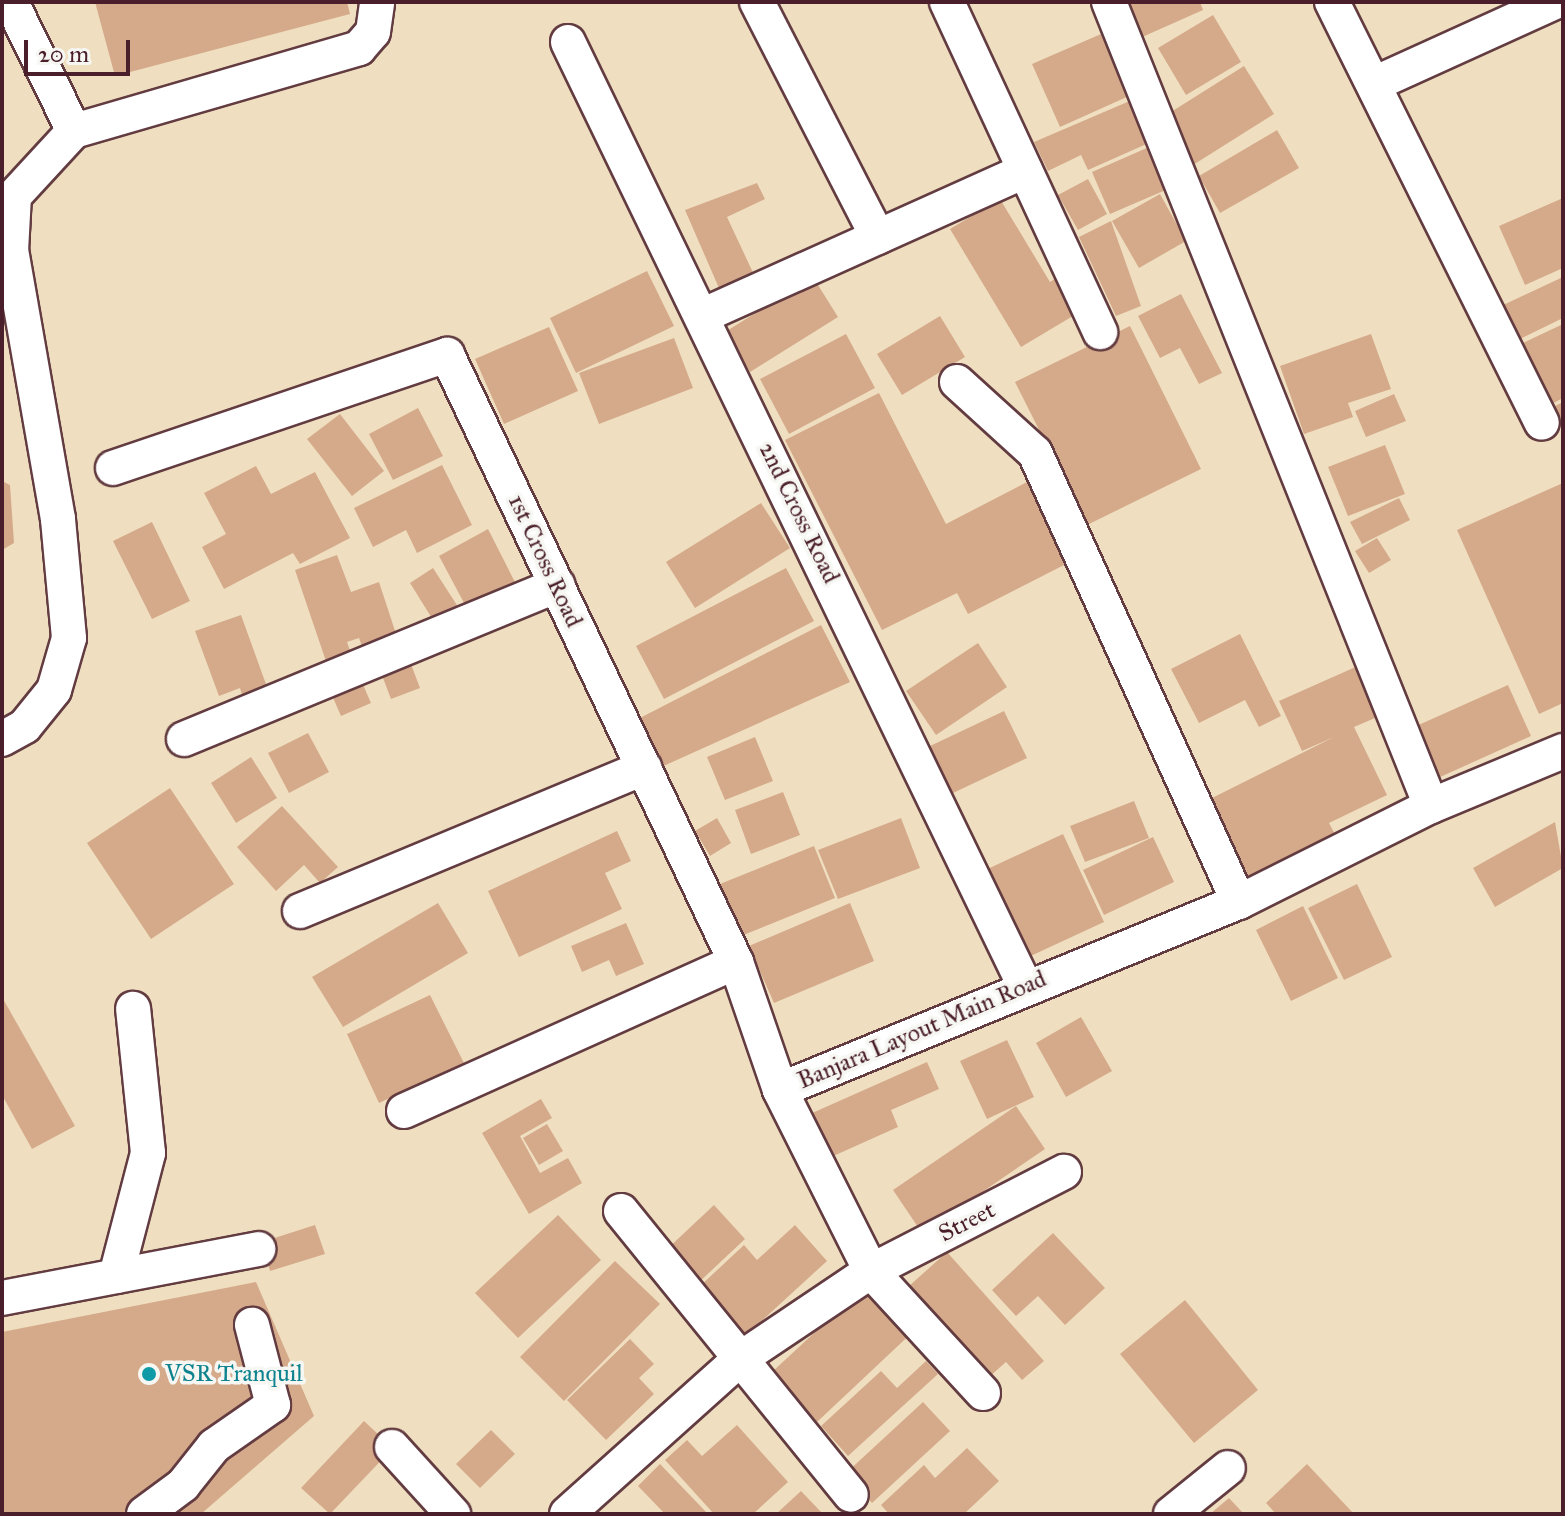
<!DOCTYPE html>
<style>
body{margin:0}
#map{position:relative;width:1565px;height:1516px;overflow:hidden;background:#efdfc0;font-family:"IM FELL Great Primer",serif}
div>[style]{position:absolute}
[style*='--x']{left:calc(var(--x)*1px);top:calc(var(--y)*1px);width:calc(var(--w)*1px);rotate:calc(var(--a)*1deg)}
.building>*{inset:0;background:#d5aa8a}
.roads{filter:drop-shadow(2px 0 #633c41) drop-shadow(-2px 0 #633c41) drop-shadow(0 2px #633c41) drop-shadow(0 -2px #633c41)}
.minor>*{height:34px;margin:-17px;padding:0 17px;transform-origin:17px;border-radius:17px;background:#fff}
.dots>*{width:22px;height:22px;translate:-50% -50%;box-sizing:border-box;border:4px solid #f6f6f2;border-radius:50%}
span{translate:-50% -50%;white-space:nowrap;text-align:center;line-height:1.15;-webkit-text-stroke:7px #f6f6f2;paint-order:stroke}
.street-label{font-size:24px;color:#4a1f2b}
.culture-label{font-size:24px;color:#0d838f}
.left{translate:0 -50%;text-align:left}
.frame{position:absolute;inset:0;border:4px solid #4a1f2b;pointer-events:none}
.scale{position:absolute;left:24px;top:40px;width:106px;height:36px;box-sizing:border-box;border:4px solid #4a1f2b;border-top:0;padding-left:10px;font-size:24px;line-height:28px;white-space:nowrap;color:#4a1f2b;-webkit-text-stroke:6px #f6f6f2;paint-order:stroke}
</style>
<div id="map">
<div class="building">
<div style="clip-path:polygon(95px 2px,347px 2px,350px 14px,115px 76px)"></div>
<div style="clip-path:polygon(1125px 2px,1200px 2px,1203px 10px,1140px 38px)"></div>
<div style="clip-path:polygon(1213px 15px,1241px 62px,1186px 95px,1158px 48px)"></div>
<div style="clip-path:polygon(1101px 34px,1129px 96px,1060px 127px,1032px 64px)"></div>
<div style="clip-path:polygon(1244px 66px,1274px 114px,1193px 165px,1163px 117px)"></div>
<div style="clip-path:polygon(1132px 100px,1151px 142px,1088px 170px,1081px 155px,1048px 171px,1034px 142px)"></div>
<div style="clip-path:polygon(1277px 130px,1299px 168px,1220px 213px,1199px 176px)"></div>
<div style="clip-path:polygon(1149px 147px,1168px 189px,1110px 214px,1092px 172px)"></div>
<div style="clip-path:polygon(1088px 179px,1107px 214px,1078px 230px,1058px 195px)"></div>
<div style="clip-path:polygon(757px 183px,765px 199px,727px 217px,756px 279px,722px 295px,685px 210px)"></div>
<div style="clip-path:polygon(1160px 194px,1186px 241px,1139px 268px,1112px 221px)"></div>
<div style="clip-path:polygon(1563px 198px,1563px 268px,1525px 285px,1499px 226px)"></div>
<div style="clip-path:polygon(1000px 199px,1050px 282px,1061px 275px,1083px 310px,1021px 347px,950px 229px)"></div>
<div style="clip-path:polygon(1111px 221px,1141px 306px,1116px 316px,1079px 237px)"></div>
<div style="clip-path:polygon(647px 271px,674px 326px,576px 373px,550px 318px)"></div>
<div style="clip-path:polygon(813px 277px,838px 317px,750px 372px,725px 332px)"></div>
<div style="clip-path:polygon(1563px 277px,1563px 318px,1516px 341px,1499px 307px)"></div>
<div style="clip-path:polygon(1181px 294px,1222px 373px,1199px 384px,1180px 348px,1160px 358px,1138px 316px)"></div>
<div style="clip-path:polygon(940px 316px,965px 357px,902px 395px,877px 354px)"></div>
<div style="clip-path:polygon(1563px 324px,1563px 398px,1550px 405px,1521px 344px)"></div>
<div style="clip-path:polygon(1130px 326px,1201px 469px,1087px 525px,1015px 382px)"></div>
<div style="clip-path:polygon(549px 327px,578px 391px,504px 424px,475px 359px)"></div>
<div style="clip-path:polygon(846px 334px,875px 388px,789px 434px,760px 379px)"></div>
<div style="clip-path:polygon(1371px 334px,1391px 389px,1348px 403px,1353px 417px,1304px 434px,1280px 366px)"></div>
<div style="clip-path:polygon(674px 338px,693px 388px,599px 424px,579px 373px)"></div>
<div style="clip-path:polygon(879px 393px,946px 524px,1027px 482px,1068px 563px,968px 614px,957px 593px,882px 630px,785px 440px)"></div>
<div style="clip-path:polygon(1394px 394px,1406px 421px,1366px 437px,1355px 411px)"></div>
<div style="clip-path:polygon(1563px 402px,1563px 433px,1551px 408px)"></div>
<div style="clip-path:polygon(418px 408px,443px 456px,393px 480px,369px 434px)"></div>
<div style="clip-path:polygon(340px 414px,384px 471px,352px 496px,307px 439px)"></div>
<div style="clip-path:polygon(1385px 445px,1405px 494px,1348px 516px,1328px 467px)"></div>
<div style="clip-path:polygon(442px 465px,472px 525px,417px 553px,406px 530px,373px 547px,354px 508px)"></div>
<div style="clip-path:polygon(256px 466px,271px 494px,315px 472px,350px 538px,300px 564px,293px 553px,224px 589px,202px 547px,226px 534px,204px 493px)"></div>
<div style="clip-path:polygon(2px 481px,10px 485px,14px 543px,2px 550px)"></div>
<div style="clip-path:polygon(1563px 483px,1563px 703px,1539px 714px,1457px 530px)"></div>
<div style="clip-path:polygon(1399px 498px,1410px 520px,1362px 544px,1350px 522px)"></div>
<div style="clip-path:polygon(761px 503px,790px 548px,695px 608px,666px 562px)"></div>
<div style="clip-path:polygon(152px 522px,190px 601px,152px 619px,113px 541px)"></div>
<div style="clip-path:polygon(488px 529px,521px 594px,471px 616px,439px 556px)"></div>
<div style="clip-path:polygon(1377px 538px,1391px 560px,1369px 573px,1355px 551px)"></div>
<div style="clip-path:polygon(337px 555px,351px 592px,379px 582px,400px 646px,366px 658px,359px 638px,347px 642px,355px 665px,330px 673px,295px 570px)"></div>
<div style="clip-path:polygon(433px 568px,462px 613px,438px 628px,410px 583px)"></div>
<div style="clip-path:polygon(786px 568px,814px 621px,664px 699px,636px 646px)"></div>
<div style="clip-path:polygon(241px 615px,271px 698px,246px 708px,240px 688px,219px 696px,195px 631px)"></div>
<div style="clip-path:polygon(821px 625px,850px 682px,659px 768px,634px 721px)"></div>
<div style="clip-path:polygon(1240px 634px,1281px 716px,1259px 727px,1245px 700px,1199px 723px,1171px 669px)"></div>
<div style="clip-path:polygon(978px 643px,1007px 687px,936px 735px,906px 691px)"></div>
<div style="clip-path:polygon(409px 659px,420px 688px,391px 699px,380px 670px)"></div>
<div style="clip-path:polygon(1360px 665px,1382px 715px,1354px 727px,1387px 795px,1329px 823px,1339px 842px,1252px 885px,1210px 799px,1334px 737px,1302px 751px,1279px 701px)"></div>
<div style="clip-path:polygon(361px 680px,371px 703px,341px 716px,331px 693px)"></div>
<div style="clip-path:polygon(1508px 685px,1531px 736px,1438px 778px,1414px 727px)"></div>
<div style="clip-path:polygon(1004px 711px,1027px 758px,951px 794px,928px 747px)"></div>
<div style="clip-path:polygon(308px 733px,329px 772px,289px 793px,268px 753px)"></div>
<div style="clip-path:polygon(755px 737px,773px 781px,725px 800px,707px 757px)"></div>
<div style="clip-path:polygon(251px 757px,277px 798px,236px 823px,211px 783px)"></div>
<div style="clip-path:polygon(170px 788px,234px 884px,151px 939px,87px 843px)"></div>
<div style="clip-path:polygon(783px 792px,800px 835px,751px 854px,735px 810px)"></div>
<div style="clip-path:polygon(1134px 801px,1149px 838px,1085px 862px,1070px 826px)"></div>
<div style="clip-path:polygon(282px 806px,338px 867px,320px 883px,304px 865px,276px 891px,237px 847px)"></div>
<div style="clip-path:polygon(717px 818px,731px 843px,710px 856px,695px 831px)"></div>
<div style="clip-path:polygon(901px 818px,920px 868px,838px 899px,818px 850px)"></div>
<div style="clip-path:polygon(1555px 822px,1563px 868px,1495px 907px,1473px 868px)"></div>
<div style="clip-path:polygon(617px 831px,631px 861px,605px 873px,622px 909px,519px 957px,488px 891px)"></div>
<div style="clip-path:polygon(1063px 834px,1104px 922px,1022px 960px,981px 872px)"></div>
<div style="clip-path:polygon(1153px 837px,1174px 882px,1104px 915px,1083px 870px)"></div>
<div style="clip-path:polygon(814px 846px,835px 898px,741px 936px,720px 884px)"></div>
<div style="clip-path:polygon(1357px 884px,1392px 957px,1344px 980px,1308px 908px)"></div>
<div style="clip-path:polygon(438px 903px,468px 953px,343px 1027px,312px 977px)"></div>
<div style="clip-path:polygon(850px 903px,874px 961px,774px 1003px,749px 946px)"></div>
<div style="clip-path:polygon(1303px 906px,1338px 978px,1291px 1001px,1256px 930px)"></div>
<div style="clip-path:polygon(626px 923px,644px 964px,616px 976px,609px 960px,582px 972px,571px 946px)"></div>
<div style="clip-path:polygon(430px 995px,464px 1063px,379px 1103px,347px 1034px)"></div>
<div style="clip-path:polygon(2px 997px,75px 1126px,32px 1149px,2px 1095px)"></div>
<div style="clip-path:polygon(1081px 1017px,1112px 1071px,1066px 1097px,1036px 1043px)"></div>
<div style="clip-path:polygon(1007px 1040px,1034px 1097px,987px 1119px,960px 1061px)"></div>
<div style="clip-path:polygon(927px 1062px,939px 1089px,891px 1110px,898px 1127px,820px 1162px,801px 1118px)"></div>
<div style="clip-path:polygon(541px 1099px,552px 1118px,520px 1136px,540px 1173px,568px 1158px,582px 1183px,529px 1214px,482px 1133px)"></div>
<div style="clip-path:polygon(1016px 1106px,1045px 1149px,922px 1233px,893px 1190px)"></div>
<div style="clip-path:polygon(547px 1124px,563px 1151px,539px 1165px,523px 1138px)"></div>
<div style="clip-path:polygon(714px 1205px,745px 1239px,696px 1285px,665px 1251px)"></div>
<div style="clip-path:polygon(558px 1215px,601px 1260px,518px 1338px,475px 1293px)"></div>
<div style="clip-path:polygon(315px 1225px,325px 1254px,270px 1271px,262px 1242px)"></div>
<div style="clip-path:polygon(795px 1225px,827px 1261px,745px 1336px,699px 1287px,744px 1245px,757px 1260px)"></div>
<div style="clip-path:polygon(1053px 1233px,1105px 1288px,1065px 1325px,1038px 1296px,1016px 1316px,992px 1290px)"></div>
<div style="clip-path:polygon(947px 1252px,1044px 1361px,1022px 1380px,1006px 1362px,980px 1385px,899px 1295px)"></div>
<div style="clip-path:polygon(615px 1261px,660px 1304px,564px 1401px,520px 1357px)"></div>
<div style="clip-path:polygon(871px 1280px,917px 1328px,817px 1422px,771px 1373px)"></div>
<div style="clip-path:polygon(256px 1282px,314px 1416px,201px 1514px,2px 1514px,2px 1332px)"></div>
<div style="clip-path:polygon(1185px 1300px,1258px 1390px,1194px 1443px,1120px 1354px)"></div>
<div style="clip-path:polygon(630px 1339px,654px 1364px,639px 1378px,654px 1394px,606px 1440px,567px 1400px)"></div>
<div style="clip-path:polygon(926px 1361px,938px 1374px,848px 1456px,821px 1426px,881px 1371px,897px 1388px)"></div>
<div style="clip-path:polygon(923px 1402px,950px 1431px,872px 1503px,845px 1474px)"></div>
<div style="clip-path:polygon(364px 1421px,393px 1448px,330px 1514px,301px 1488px)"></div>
<div style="clip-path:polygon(737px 1425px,788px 1482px,753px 1514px,714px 1514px,665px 1460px,687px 1440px,702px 1456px)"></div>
<div style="clip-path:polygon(491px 1430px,515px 1454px,480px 1488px,456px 1464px)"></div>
<div style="clip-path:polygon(967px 1448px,999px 1481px,964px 1514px,889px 1514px,881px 1505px,924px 1465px,935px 1478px)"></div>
<div style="clip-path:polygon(660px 1464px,708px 1514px,665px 1514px,638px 1486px)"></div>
<div style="clip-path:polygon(1307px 1464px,1354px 1514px,1276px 1514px,1266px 1503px)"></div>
<div style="clip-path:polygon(801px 1491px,823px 1514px,776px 1514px)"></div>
<div style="clip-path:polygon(1229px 1498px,1244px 1514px,1210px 1514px)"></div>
</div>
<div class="roads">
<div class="minor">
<div style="--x:11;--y:2;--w:144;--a:64"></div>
<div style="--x:757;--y:2;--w:264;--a:62.8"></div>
<div style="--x:947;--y:2;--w:364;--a:65.1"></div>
<div style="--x:1109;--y:2;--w:866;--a:68.17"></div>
<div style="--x:1332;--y:2;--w:470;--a:63.5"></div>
<div style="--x:568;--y:42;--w:1049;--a:64.17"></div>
<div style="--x:1374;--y:84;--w:199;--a:-24.4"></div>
<div style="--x:704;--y:315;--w:352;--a:-24.2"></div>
<div style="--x:957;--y:382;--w:105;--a:42.3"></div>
<div style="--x:1035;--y:453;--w:493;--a:65.6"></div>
<div style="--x:113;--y:468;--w:353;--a:-18.7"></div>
<div style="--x:447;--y:355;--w:672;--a:64.54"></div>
<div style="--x:736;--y:962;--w:135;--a:71"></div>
<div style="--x:2;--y:739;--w:26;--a:-29"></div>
<div style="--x:25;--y:726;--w:46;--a:-51.1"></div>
<div style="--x:54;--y:690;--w:54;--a:-73.9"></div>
<div style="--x:69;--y:638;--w:120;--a:-95.3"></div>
<div style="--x:58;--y:519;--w:272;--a:-99.9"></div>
<div style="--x:11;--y:251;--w:55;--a:-86.9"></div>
<div style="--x:14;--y:196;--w:88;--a:-47.3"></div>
<div style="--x:74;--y:131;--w:297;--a:-16.2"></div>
<div style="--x:359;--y:48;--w:21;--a:-49"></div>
<div style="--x:373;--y:32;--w:30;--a:-82"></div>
<div style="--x:184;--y:739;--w:404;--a:-22.4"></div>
<div style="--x:300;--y:911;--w:373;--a:-22.6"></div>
<div style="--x:404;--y:1111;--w:364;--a:-24.2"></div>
<div style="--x:621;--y:1211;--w:365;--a:51"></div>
<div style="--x:116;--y:1276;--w:127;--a:-75.4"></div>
<div style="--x:148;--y:1153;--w:145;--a:-95.9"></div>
<div style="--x:2;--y:1298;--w:261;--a:-10.8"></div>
<div style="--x:983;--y:1393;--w:166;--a:-132.6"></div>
<div style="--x:871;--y:1271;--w:217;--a:-27.2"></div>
<div style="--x:392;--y:1447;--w:91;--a:47.7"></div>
<div style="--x:144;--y:1514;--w:49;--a:-36.6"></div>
<div style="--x:183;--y:1485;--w:50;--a:-51.5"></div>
<div style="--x:214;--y:1446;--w:72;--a:-34.8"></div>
<div style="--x:273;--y:1405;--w:83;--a:-104.7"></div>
<div style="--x:567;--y:1514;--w:232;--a:-41.9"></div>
<div style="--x:740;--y:1359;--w:158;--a:-33.9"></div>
<div style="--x:871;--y:1271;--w:203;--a:-116.7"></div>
<div style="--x:780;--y:1090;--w:496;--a:-22.3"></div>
<div style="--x:1239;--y:902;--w:215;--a:-26.6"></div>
<div style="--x:1431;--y:806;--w:143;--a:-22.6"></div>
<div style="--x:1171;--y:1514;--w:73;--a:-38.9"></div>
</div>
</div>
<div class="dots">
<div style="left:149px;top:1374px;background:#0f9aa8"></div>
</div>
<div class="street-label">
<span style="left:799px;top:513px;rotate:64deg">2nd Cross Road</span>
<span style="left:545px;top:561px;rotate:65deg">1st Cross Road</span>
<span style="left:922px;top:1030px;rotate:-23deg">Banjara Layout Main Road</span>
<span style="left:967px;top:1222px;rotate:-27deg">Street</span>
</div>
<div class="culture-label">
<span class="left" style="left:165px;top:1374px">VSR Tranquil</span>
</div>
<div class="frame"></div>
<div class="scale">20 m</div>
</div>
